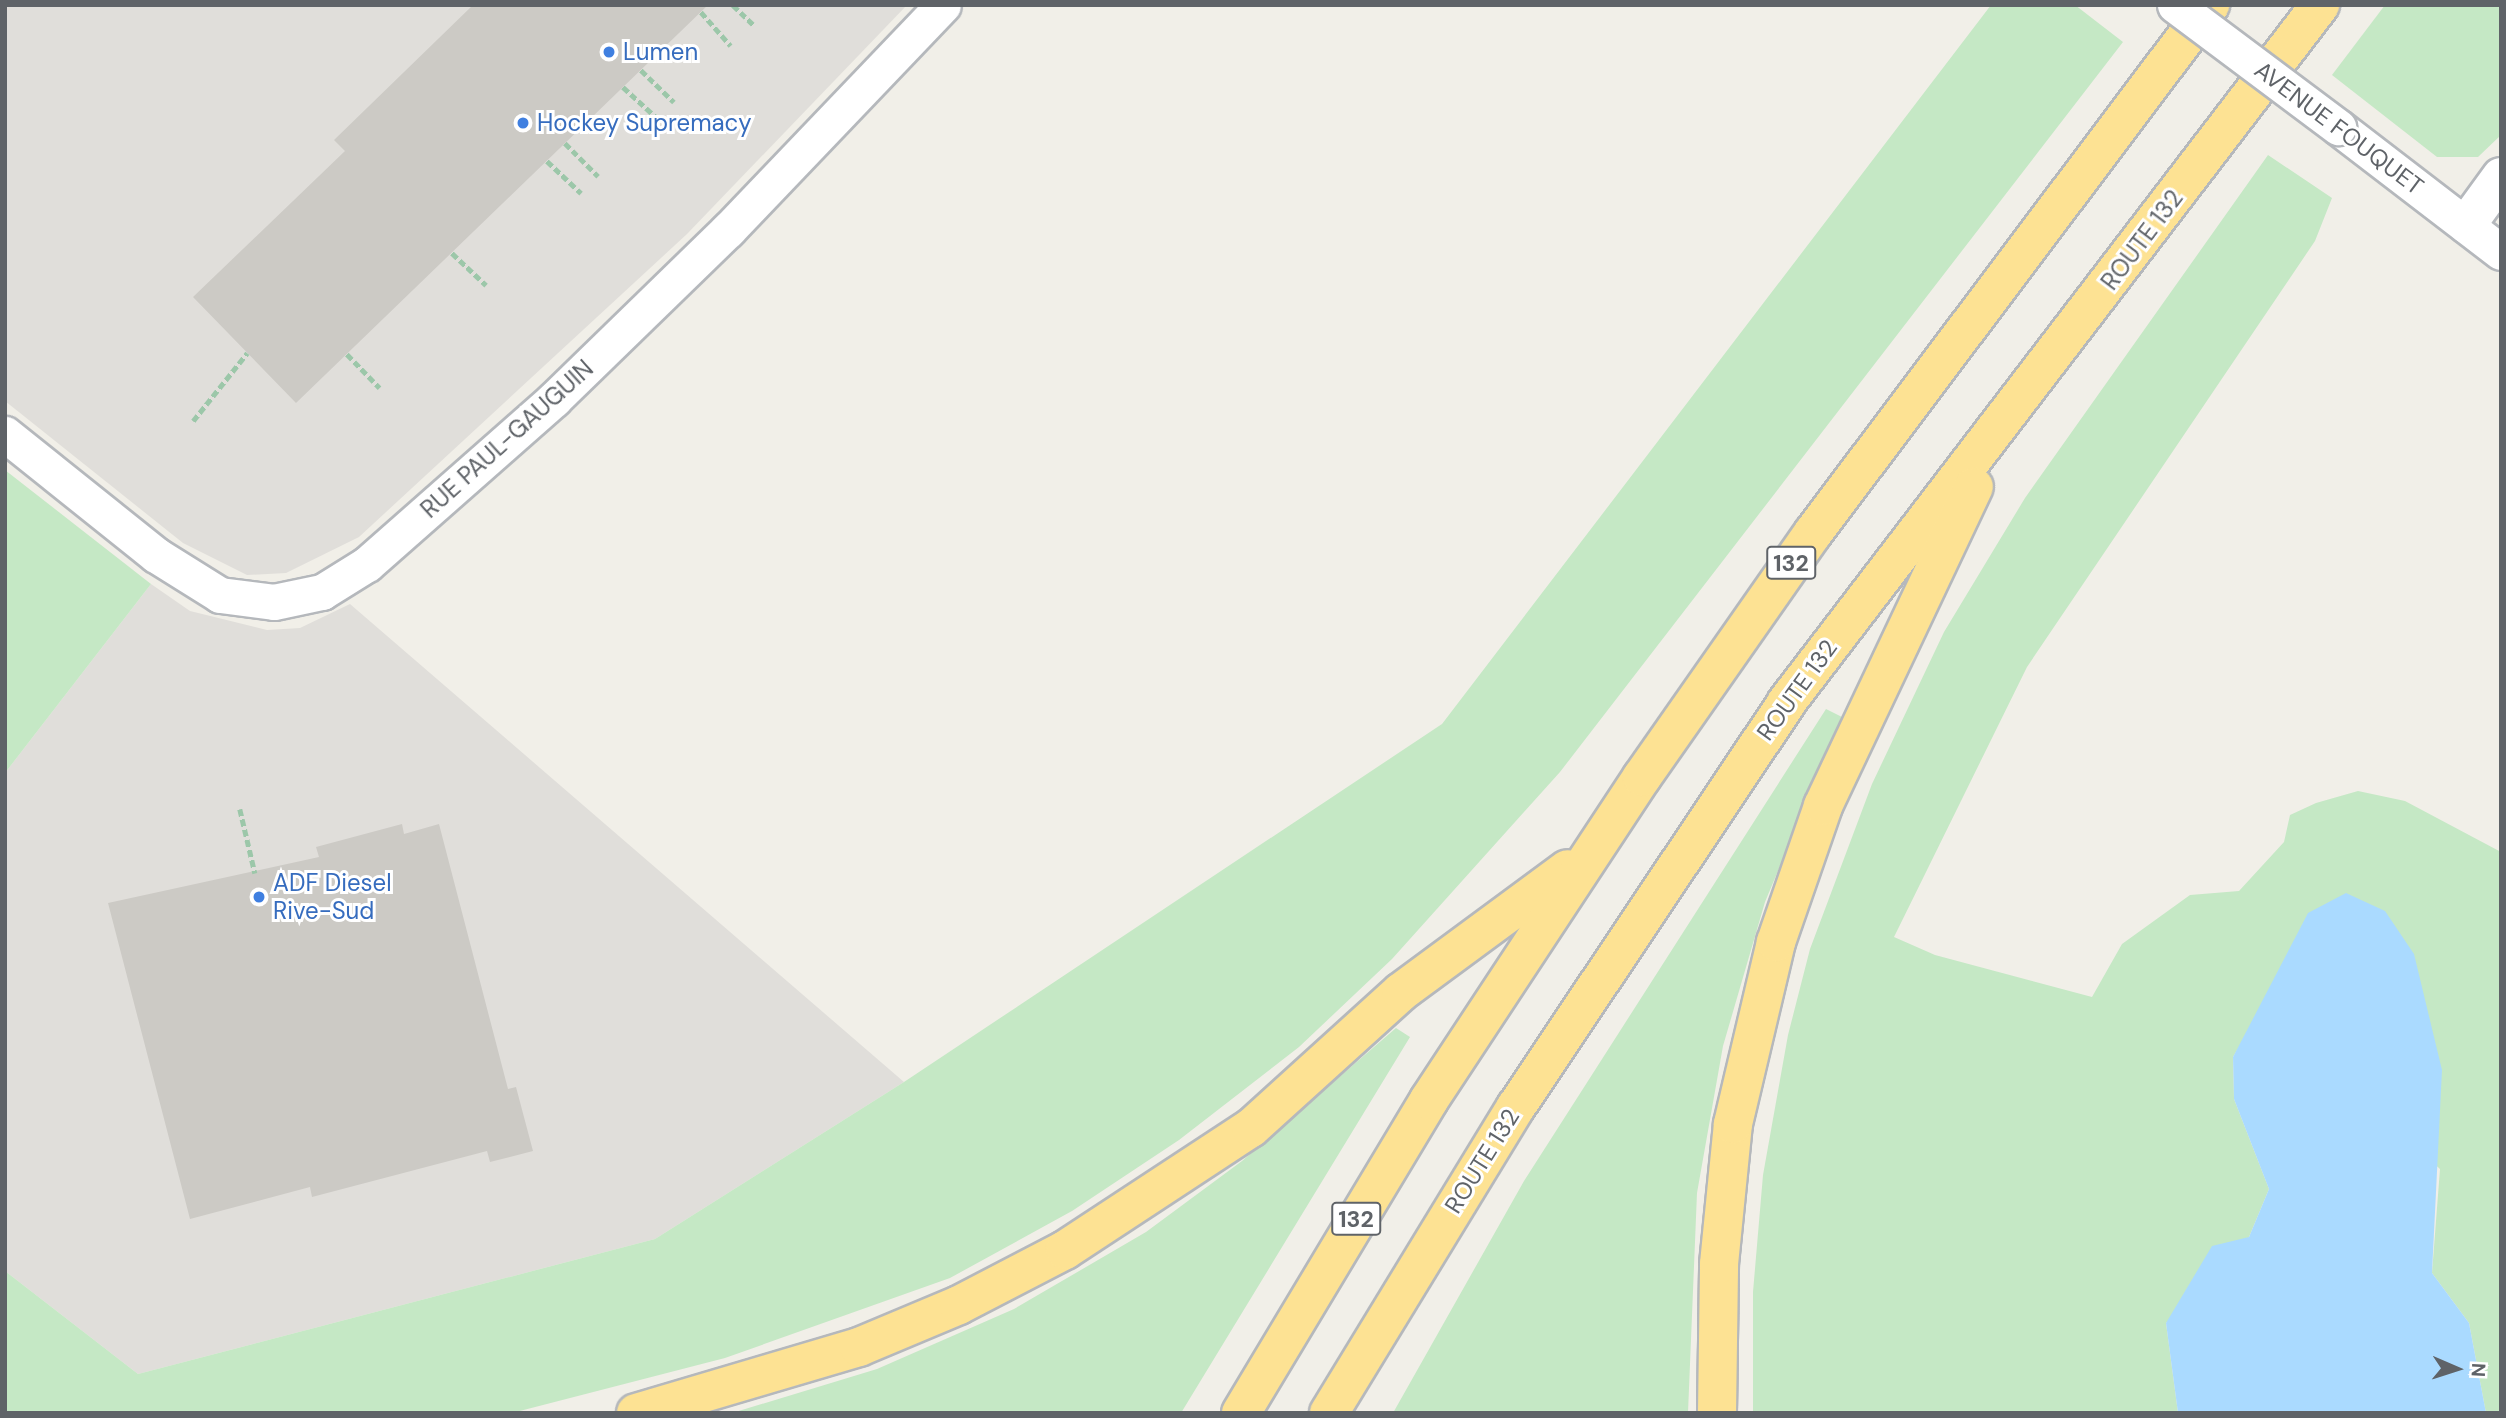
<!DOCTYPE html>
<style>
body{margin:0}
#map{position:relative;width:2506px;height:1418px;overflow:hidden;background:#f1efe8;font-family:"DM Sans",sans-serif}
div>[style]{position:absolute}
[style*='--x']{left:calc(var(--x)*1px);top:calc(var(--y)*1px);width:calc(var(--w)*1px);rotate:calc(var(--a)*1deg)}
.industrial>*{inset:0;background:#e0deda}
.green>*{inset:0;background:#c5e8c5}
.water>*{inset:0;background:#aadaff}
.building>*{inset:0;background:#cccac5}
.path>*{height:4.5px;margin-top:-2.25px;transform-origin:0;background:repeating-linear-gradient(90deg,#9cc7a9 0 7px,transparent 0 10.5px)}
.roads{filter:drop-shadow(2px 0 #b5b8bc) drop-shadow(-2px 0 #b5b8bc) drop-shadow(0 2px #b5b8bc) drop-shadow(0 -2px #b5b8bc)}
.minor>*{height:35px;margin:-17.5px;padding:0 17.5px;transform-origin:17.5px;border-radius:17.5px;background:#fff}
.tertiary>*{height:38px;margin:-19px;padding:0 19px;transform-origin:19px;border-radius:19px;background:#fff}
.motorway>*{height:38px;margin:-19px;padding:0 19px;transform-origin:19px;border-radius:19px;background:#fde293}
.bridges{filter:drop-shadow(2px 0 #b5b8bc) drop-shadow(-2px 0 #b5b8bc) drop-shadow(0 2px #b5b8bc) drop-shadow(0 -2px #b5b8bc)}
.minor-bridge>*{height:35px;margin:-17.5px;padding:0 17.5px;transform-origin:17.5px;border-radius:17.5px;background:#fff}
.dots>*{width:19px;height:19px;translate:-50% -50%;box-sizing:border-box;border:4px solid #fff;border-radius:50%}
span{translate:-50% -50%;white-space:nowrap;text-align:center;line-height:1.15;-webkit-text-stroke:6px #fff;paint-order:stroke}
.shield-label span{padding:2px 5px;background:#fff;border:2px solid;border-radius:5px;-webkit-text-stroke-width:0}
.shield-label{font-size:23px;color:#5f6368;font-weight:700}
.shop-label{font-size:24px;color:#366cbe}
.left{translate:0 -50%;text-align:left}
.street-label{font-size:24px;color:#5f6368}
.frame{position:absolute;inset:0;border:7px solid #5f6368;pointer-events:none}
.north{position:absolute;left:2422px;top:1334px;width:70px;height:70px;-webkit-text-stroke:5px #fff;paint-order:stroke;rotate:93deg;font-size:19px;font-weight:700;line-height:28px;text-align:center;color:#5f6368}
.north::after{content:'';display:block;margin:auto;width:24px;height:32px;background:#5f6368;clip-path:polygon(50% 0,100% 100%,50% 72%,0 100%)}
</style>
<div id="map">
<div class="industrial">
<div style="clip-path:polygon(5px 5px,907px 5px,687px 234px,359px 537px,286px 573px,247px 575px,183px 543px,5px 401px)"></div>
<div style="clip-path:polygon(151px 584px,190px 611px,267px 630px,300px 628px,350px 604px,904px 1082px,655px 1239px,138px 1374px,5px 1271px,5px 773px)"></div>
</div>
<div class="green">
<div style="clip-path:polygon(1991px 5px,2075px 5px,2123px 42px,1560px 772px,1392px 959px,1299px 1047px,1179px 1140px,1072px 1211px,950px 1278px,725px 1358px,512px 1413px,5px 1413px,5px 1271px,138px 1374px,655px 1239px,904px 1082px,1442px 724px)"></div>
<div style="clip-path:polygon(2385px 5px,2501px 5px,2501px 135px,2478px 157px,2437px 157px,2332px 75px)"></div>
<div style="clip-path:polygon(2268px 155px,2332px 198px,2315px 241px,2027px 667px,1894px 937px,1935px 955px,2092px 997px,2122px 944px,2190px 895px,2239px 891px,2284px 842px,2290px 815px,2316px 803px,2358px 791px,2405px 801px,2501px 852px,2501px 1413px,2486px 1413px,2469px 1323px,2432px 1273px,2440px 1169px,2263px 1006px,2233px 1057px,2234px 1099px,2269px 1189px,2249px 1237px,2166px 1323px,2178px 1413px,1753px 1413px,1753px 1292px,1763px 1175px,1788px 1035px,1810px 949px,1872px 784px,1944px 632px,2025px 498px)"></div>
<div style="clip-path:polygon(5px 470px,151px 584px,5px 773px)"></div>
<div style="clip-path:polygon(1826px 709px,1842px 717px,1765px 902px,1723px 1046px,1697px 1193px,1688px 1413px,1393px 1413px,1524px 1181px)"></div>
<div style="clip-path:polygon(1396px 1028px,1410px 1037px,1181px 1413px,732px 1413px,877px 1369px,1014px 1309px,1146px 1232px,1242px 1161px)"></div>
</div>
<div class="water">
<div style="clip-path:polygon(2346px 893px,2385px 911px,2414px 954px,2442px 1070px,2432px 1273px,2469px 1323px,2486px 1413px,2178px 1413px,2166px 1323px,2212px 1246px,2249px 1237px,2269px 1189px,2234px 1099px,2233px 1057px,2308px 913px)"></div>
</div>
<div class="building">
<div style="clip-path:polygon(473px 5px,708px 5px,296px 403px,193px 297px,345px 151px,334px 140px)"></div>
<div style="clip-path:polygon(402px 824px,404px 834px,439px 824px,508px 1089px,516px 1087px,533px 1151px,490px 1162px,487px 1151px,312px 1197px,310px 1187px,190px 1219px,108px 903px,319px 857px,316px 847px)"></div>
</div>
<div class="path">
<div style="--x:733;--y:5;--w:28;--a:44"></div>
<div style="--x:701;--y:12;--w:45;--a:48.6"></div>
<div style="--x:641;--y:70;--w:46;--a:44.1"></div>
<div style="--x:623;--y:87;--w:46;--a:42.4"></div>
<div style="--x:565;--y:143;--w:47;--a:45"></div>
<div style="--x:547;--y:161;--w:47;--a:43.3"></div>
<div style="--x:452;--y:253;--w:47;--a:43.3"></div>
<div style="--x:347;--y:354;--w:47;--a:45.9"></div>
<div style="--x:193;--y:421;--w:87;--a:-51.5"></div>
<div style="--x:240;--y:809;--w:66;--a:76.8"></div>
</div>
<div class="roads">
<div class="minor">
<div style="--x:2338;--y:127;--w:205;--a:37.5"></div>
<div style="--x:5;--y:434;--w:193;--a:38.7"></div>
<div style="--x:156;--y:555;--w:75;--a:32"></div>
<div style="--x:220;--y:595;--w:54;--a:7.4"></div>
<div style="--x:274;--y:602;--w:49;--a:-11.8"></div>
<div style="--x:322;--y:592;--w:53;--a:-31.9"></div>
<div style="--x:367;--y:564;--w:249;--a:-41.4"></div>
<div style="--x:554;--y:399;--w:243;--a:-44.2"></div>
<div style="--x:728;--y:230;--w:311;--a:-46.3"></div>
</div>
<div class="tertiary">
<div style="--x:2467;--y:224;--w:58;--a:-54.1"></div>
</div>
<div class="motorway">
<div style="--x:636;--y:1413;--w:233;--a:-16.5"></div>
<div style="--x:859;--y:1347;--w:108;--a:-22.8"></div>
<div style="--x:959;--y:1305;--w:119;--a:-27.4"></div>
<div style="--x:1065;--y:1250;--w:222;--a:-33.3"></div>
<div style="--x:1251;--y:1128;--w:202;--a:-42.2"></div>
<div style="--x:1401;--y:992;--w:207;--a:-36.4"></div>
<div style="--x:1241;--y:1413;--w:365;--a:-59"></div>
<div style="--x:1429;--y:1100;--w:387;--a:-56.6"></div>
<div style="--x:1642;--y:777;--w:298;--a:-55"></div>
<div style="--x:1813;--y:533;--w:661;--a:-53.06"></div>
<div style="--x:1329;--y:1413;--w:359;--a:-58.6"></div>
<div style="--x:1516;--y:1107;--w:486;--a:-56.2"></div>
<div style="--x:1786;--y:703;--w:879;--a:-52.58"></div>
<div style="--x:1717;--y:1413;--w:149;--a:-89.2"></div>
<div style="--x:1719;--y:1264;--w:141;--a:-84.3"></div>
<div style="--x:1733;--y:1124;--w:187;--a:-76.7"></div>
<div style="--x:1776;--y:942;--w:144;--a:-70.9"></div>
<div style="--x:1823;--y:806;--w:353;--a:-64.7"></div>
</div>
</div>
<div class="bridges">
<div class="minor-bridge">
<div style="--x:2175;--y:5;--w:204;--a:36.8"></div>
</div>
</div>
<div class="dots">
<div style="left:609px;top:52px;background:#3f7fe0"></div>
<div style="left:523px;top:123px;background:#3f7fe0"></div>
<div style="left:259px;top:897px;background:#3f7fe0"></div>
</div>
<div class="shield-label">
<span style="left:1791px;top:563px">132</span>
<span style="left:1356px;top:1219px">132</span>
</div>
<div class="shop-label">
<span class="left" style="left:623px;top:52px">Lumen</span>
<span class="left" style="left:537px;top:123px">Hockey Supremacy</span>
<span class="left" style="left:273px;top:897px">ADF Diesel<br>Rive-Sud</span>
</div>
<div class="street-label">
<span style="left:2339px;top:128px;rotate:37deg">AVENUE FOUQUET</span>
<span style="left:2142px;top:240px;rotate:-53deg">ROUTE 132</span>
<span style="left:507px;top:439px;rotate:-42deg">RUE PAUL-GAUGUIN</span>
<span style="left:1797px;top:690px;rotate:-54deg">ROUTE 132</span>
<span style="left:1482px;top:1161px;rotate:-58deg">ROUTE 132</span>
</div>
<div class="frame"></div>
<div class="north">N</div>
</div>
